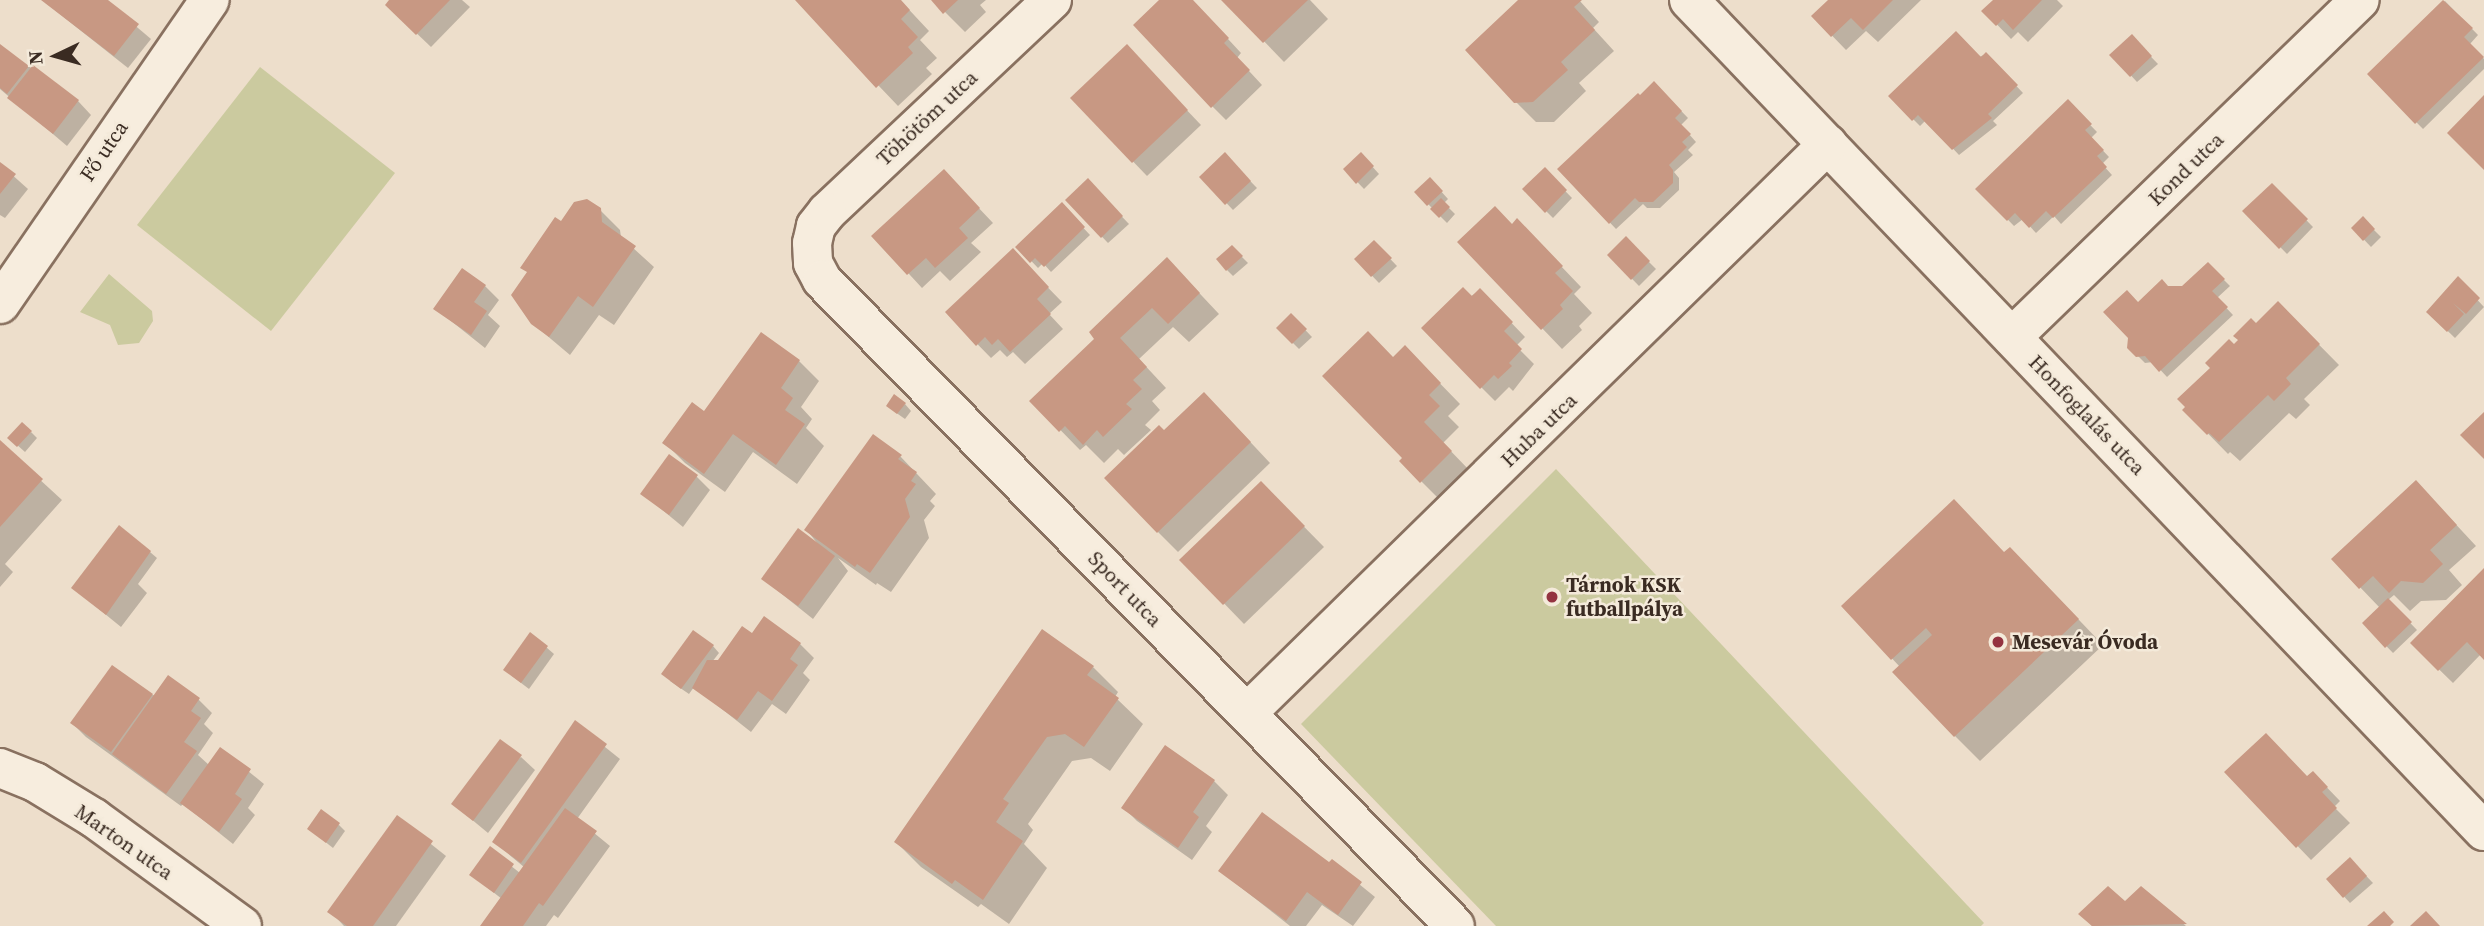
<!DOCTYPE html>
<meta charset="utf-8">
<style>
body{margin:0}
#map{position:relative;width:2484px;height:926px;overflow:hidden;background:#eddecb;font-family:"Source Serif 4",serif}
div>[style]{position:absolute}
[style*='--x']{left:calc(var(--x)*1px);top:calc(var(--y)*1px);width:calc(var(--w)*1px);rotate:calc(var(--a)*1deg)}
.green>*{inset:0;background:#cbca9f}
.shadow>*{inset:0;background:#0003}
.building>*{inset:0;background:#c89883}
.roads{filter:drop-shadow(2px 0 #897160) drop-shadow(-2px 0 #897160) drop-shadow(0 2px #897160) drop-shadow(0 -2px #897160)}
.street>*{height:38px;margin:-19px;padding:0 19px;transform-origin:19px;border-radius:19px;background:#f7edde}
.secondary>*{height:38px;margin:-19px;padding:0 19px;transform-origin:19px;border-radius:19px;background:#f7edde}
.dots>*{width:19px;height:19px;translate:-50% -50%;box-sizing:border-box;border:4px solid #f4eada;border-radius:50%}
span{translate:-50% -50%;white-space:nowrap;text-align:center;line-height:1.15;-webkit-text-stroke:5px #f4eada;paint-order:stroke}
.street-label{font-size:21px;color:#3a2b22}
.poi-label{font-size:21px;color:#3a2b22;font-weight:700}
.left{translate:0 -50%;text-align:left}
.north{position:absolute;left:21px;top:21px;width:70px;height:70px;-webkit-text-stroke:5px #f4eada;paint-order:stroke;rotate:265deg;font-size:19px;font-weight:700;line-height:28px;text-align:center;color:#3a2b22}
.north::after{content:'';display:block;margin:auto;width:24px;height:32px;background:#3a2b22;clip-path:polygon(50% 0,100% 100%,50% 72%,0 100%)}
</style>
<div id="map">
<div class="green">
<div style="clip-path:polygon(260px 67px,395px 173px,271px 331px,137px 225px)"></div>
<div style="clip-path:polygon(109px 274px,152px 311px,153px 321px,139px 343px,118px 345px,110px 325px,80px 312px)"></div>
<div style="clip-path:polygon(1556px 469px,1984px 923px,1981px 926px,1496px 926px,1301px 724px)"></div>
</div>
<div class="shadow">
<div style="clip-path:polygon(42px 0,105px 0,151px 39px,128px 68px)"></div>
<div style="clip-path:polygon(392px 0,462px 0,470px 7px,431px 47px,387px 5px)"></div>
<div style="clip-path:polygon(797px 0,900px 0,929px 31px,920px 40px,937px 58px,926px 68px,932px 74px,898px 106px)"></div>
<div style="clip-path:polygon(933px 0,986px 0,980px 5px,986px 12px,965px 32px)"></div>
<div style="clip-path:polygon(1161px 0,1192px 0,1241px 53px,1237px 58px,1262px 85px,1226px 120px,1212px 106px)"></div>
<div style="clip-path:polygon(1224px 0,1310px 0,1328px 19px,1284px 62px)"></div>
<div style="clip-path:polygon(1520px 0,1579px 0,1599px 22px,1593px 28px,1614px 51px,1579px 83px,1586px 91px,1554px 122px,1536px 122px,1516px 102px)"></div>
<div style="clip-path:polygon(1830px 0,1921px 0,1878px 42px,1866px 31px,1846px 50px,1813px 16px)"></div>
<div style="clip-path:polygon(1994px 0,2057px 0,2063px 6px,2028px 42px,2018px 32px,2011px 39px,1984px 11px)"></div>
<div style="clip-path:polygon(2445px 1px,2478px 35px,2470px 44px,2484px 59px,2484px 69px,2423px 129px,2369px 74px)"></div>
<div style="clip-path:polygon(2131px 36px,2158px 64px,2137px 82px,2112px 55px)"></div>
<div style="clip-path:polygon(0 46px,78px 101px,91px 115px,67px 146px,0 89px)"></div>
<div style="clip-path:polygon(1986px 54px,2023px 93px,1993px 121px,1997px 125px,1959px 155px,1926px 120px,1920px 126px,1890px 96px)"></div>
<div style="clip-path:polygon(1140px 61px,1201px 125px,1147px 176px,1072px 98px)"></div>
<div style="clip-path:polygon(1654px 83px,1688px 118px,1681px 125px,1696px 142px,1688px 150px,1693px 155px,1674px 172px,1679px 178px,1679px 190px,1660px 208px,1647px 208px,1643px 204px,1616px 229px,1559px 169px)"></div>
<div style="clip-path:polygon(2068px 102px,2097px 132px,2091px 138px,2109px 157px,2102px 164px,2112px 175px,2061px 224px,2054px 216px,2036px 233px,2023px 219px,2014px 226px,1978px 189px)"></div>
<div style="clip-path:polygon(1361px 154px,1379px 174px,1364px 189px,1345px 169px)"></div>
<div style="clip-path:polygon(1225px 155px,1257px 188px,1233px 210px,1202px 177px)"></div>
<div style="clip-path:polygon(0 164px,28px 189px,5px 218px,0 215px)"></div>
<div style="clip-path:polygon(1545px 170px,1572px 198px,1553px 218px,1524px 189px)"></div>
<div style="clip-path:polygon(1430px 179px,1448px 199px,1444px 203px,1455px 214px,1447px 223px,1416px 192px)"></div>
<div style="clip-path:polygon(1088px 181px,1129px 224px,1108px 243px,1067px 200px)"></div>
<div style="clip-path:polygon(957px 185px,993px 223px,971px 243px,981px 252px,950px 281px,940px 271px,922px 288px,874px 236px)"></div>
<div style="clip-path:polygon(2272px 185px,2313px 227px,2287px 254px,2245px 211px)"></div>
<div style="clip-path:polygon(1062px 205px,1090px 235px,1051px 272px,1043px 263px,1038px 268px,1018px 247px)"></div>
<div style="clip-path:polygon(600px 210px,620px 230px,621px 237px,654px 267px,614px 325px,599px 315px,570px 355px,532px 323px,561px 224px)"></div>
<div style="clip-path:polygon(2363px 219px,2381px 237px,2371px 247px,2353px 228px)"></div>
<div style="clip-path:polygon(1513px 226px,1537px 241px,1581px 287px,1574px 294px,1592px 313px,1579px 326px,1582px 330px,1562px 349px,1460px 242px)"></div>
<div style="clip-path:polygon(1626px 239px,1656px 269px,1639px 286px,1609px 255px)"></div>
<div style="clip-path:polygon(1374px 242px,1397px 266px,1379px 283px,1356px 259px)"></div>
<div style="clip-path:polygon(1232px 247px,1248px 263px,1233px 276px,1227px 270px)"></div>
<div style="clip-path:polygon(2208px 264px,2230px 286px,2217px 298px,2233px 315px,2167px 377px,2153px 362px,2145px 363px,2129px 347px,2139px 304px,2183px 288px)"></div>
<div style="clip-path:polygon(1026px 265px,1062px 302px,1049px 314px,1063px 329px,1025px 364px,1013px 352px,1007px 357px,1000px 350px,991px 358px,947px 313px)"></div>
<div style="clip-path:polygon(2458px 279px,2484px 307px,2455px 338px,2428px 312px)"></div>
<div style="clip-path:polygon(1187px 280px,1219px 314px,1189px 342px,1173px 327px,1139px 359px,1166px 388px,1152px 401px,1160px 410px,1145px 425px,1151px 430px,1124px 455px,1118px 449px,1104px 463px,1086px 445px,1080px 450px,1032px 401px)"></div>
<div style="clip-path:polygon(485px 286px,499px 300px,488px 315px,500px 326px,485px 348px,436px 309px)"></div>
<div style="clip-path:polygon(1480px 290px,1525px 337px,1516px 346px,1534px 364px,1513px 391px,1509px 387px,1495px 401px,1423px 329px)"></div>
<div style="clip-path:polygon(2278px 303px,2339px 365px,2304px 399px,2310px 405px,2296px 419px,2289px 413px,2240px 461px,2230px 452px,2228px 454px,2185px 410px,2234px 347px)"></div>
<div style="clip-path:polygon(1291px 315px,1312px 337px,1299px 349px,1278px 328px)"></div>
<div style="clip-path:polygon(1393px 359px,1425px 368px,1460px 404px,1448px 416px,1459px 427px,1443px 443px,1471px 472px,1441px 501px,1401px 461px,1404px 459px)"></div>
<div style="clip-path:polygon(799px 361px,819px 381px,801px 407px,812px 419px,806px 428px,824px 446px,797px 484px,753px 452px,725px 492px,685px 463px,665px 443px,704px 413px)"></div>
<div style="clip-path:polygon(905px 404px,911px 411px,905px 419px,895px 412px)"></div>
<div style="clip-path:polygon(1224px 414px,1270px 463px,1178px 552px,1158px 532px,1164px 432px)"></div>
<div style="clip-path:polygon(31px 432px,37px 438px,25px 452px,16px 444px)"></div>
<div style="clip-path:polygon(0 443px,62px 500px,5px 564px,13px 572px,0 587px)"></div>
<div style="clip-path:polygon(900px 456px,936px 494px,930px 501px,935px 506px,924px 520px,929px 538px,891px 592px,877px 583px,876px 585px,838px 558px,848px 571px,813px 619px,763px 579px,821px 548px,806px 529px)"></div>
<div style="clip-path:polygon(696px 476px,710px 490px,683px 527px,643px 494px)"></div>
<div style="clip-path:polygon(1261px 483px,1324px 547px,1244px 624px,1182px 560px)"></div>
<div style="clip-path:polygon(2436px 503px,2476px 546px,2449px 570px,2462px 585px,2446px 600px,2421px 601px,2410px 611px,2394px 595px,2388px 600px,2417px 630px,2393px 653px,2364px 623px,2380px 608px,2334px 560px)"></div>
<div style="clip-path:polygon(150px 552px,157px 558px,138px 584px,147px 593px,121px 627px,73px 588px)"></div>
<div style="clip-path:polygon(2005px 554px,2035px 574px,2103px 645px,1980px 761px,1955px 736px,1900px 667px,1843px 606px)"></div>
<div style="clip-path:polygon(2484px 571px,2484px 657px,2481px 654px,2453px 683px,2412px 643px)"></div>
<div style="clip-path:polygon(531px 634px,554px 654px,529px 689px,512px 676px)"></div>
<div style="clip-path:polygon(752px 636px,800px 644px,814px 658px,803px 673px,810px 680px,786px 714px,772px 704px,751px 732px,694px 687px,689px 694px,670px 681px,713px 646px,719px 653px,712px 662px,719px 662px)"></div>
<div style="clip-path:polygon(1093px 667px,1118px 692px,1115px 697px,1143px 724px,1110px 771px,1091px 758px,1072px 761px,1028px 824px,1033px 830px,1024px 844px,1047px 868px,1009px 924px,981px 904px,978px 907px,921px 867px,896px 842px)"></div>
<div style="clip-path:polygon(152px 695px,198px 699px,212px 713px,204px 724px,213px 733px,198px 755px,209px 765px,221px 749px,264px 784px,248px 808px,255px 815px,233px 844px,183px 804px,181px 806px,86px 737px,72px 723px)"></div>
<div style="clip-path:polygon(575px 723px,620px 759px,577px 819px,610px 846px,558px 918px,554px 915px,546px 926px,482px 926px,502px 899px,471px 875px,490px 849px,520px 873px,524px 867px,494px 842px)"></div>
<div style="clip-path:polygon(521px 757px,535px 770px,488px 833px,453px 804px)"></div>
<div style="clip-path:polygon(2226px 772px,2308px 778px,2313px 773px,2340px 801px,2334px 807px,2350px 823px,2311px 860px)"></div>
<div style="clip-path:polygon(1214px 781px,1228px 795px,1206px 826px,1212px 832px,1192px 860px,1137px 821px,1124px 808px)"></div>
<div style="clip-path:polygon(397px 817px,446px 856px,396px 926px,344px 926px,330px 911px)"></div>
<div style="clip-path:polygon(339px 825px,345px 831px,333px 848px,309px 829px)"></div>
<div style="clip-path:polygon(2350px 859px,2373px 883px,2350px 903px,2328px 879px)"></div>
<div style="clip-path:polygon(1332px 862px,1375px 897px,1353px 926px,1322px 905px,1306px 926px,1290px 926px,1220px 871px,1330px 865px)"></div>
<div style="clip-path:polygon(2141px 888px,2186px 926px,2092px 926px,2081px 914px,2125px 903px)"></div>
</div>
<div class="building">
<div style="clip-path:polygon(41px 0,108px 0,139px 24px,114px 56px)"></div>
<div style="clip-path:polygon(389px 0,450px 0,416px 35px,385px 5px)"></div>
<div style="clip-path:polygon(795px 0,901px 0,910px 10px,901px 19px,918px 37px,908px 47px,913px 53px,876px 88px)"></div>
<div style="clip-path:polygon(931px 0,958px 0,943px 14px)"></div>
<div style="clip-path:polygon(1159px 0,1193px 0,1229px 38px,1224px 43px,1250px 70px,1211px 108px,1133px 25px)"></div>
<div style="clip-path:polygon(1221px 0,1308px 0,1263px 43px)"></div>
<div style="clip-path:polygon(1518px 0,1582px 0,1574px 7px,1595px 30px,1561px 62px,1568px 70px,1533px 102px,1514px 103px,1465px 50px)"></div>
<div style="clip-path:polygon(1828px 0,1893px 0,1863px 30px,1851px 18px,1831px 37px,1811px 16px)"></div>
<div style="clip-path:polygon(1993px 0,2042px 0,2013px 30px,2003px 19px,1996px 26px,1981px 11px)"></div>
<div style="clip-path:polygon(2443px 0,2473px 28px,2464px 37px,2484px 57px,2415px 124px,2367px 74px)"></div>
<div style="clip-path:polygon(1956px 31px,1981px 57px,1986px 52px,2018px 85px,1988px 114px,1992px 118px,1952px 150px,1918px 115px,1912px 121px,1888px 96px)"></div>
<div style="clip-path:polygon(2132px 34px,2152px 56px,2130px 77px,2109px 55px)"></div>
<div style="clip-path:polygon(0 44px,29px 66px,7px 94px,0 88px)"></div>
<div style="clip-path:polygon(1127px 44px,1188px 110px,1132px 163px,1070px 98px)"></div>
<div style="clip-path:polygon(33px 65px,79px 100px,53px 134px,7px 98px)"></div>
<div style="clip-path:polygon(1654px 81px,1682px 111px,1675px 118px,1691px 134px,1682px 142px,1687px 147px,1669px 165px,1673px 170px,1673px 183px,1653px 202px,1639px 202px,1635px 198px,1609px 224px,1557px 169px,1638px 93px,1640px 95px)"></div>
<div style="clip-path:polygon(2484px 95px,2484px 170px,2447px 133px)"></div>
<div style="clip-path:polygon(2068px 99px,2092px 124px,2085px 130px,2104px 150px,2097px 156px,2107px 167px,2053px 218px,2046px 211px,2029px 228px,2015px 213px,2007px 221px,1975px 189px)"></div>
<div style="clip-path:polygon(1225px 152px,1251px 181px,1225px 205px,1199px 177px)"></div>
<div style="clip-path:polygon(1361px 152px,1374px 166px,1356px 184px,1343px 169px)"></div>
<div style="clip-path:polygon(0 162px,16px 174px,0 194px)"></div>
<div style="clip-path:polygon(1545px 167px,1567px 190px,1545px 213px,1522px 189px)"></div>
<div style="clip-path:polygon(944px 169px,980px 208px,959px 228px,968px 238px,935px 268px,926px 258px,907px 275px,871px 236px)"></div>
<div style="clip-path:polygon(1430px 177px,1443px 191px,1427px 206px,1414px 192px)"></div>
<div style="clip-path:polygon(1088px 178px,1123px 216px,1101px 238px,1065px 200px)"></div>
<div style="clip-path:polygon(2272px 183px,2308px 219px,2279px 249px,2242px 211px)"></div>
<div style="clip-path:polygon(1441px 198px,1450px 207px,1439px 218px,1430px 209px)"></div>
<div style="clip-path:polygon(587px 199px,601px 208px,602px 222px,636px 246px,593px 307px,578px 296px,549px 337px,531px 324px,511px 295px,527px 272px,520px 268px,555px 217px,561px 221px,574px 202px)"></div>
<div style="clip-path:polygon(1062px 202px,1085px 227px,1044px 267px,1035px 258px,1030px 263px,1015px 247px)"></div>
<div style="clip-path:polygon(1495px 206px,1512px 224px,1517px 218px,1563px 266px,1555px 273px,1573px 291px,1560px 305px,1563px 309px,1541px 330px,1457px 242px)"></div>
<div style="clip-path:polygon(2363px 216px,2375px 229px,2363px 241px,2351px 228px)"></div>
<div style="clip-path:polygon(1626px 236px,1650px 261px,1631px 280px,1607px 255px)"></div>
<div style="clip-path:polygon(1374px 240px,1392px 258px,1371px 277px,1354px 259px)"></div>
<div style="clip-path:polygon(1232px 245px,1243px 256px,1226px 271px,1216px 259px)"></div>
<div style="clip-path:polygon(1013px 248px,1049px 287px,1037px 299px,1051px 314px,1010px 352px,998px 339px,992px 345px,985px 337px,976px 346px,945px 312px)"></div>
<div style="clip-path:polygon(1167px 257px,1200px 293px,1168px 324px,1152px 308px,1120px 338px,1147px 367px,1133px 380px,1142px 389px,1126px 404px,1132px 409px,1103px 437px,1097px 430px,1083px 445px,1065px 426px,1059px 432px,1029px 401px,1094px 339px,1089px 332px)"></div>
<div style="clip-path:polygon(2208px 262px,2225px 279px,2212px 291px,2228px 307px,2159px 372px,2145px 356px,2136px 357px,2127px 348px,2128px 338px,2103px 312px,2127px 290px,2138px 302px,2162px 279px,2168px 286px,2182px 286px)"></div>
<div style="clip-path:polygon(462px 268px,486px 285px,474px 302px,487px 311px,471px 335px,433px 309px)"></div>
<div style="clip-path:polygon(2458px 276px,2480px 298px,2466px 314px,2453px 303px,2464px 314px,2447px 332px,2426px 312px)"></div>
<div style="clip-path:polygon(1463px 287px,1472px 296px,1480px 288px,1513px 322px,1504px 331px,1522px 349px,1509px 363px,1512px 366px,1498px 379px,1494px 375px,1480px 389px,1421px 328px)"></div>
<div style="clip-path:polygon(2278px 301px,2320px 344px,2286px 378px,2291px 384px,2274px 401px,2268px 395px,2219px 442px,2209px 433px,2207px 435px,2182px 410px,2185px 407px,2177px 399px,2210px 368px,2205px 363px,2229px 339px,2234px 344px,2238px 340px,2233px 336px,2251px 318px,2256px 323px)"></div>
<div style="clip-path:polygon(1291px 313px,1307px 329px,1292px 344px,1276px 328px)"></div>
<div style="clip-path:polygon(1368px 331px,1393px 357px,1405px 345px,1441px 383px,1429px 395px,1440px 406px,1424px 422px,1452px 451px,1420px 483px,1399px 461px,1402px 458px,1322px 376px)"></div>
<div style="clip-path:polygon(761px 332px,800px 360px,781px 388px,793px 398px,785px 410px,805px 424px,776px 465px,733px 434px,704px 474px,662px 443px,692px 402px,704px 411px)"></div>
<div style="clip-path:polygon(1204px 392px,1251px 442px,1157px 533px,1104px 478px,1159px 425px,1164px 430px)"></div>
<div style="clip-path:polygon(894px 394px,906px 403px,897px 414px,886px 406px)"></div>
<div style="clip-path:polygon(2484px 412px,2484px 459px,2460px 435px)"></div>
<div style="clip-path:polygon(22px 422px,32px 431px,17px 447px,7px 438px)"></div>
<div style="clip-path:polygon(873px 434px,902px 455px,898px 459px,917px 472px,911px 481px,916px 484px,905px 499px,910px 517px,870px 573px,857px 564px,855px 567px,804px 530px)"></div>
<div style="clip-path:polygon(0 440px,43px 479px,0 527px)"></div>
<div style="clip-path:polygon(669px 454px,698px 475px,669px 515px,640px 494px)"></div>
<div style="clip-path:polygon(2416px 480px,2457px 525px,2430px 550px,2443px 564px,2423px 583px,2401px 581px,2389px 593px,2373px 576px,2359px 589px,2331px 559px)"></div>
<div style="clip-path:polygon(1261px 481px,1305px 526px,1223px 605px,1179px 560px)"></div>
<div style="clip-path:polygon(1954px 499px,2004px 552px,2010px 547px,2079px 619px,1954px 737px,1892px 672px,1932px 635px,1926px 628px,1891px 660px,1841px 606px)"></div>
<div style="clip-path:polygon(119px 525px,151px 551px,106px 615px,71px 588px)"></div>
<div style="clip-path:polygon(798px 528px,835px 556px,798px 606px,761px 579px)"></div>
<div style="clip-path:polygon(2484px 568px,2484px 660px,2467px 642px,2438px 671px,2410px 643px)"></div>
<div style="clip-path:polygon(2388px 598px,2412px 622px,2385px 648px,2362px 623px)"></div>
<div style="clip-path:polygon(764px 616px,801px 643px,790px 659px,798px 665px,772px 701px,758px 691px,737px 720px,692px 688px,707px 660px,718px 660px,742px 626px,752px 633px)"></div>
<div style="clip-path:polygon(1042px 629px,1094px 666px,1087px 675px,1119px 698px,1084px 747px,1065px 734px,1047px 737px,1003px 799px,1009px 803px,996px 822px,1023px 841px,983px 900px,955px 880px,952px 884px,894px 842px)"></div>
<div style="clip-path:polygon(693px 630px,714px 645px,681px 689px,661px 674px)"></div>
<div style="clip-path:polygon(530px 632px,548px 646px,521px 683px,503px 670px)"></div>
<div style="clip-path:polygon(112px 665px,153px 694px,111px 752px,70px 723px)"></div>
<div style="clip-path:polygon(168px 675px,200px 698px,191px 711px,201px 718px,184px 742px,197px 751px,166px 794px,112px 754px)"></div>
<div style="clip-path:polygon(575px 720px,607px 744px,521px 863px,492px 842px)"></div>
<div style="clip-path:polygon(2266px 733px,2307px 776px,2313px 771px,2328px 787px,2322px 792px,2337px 808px,2296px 848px,2224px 772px)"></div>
<div style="clip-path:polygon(500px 739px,522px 755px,473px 821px,451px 804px)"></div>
<div style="clip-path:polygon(1165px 745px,1215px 780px,1193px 812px,1199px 817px,1178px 848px,1121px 808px)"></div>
<div style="clip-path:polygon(220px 747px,251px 769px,235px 794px,242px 799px,219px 832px,180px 803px)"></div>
<div style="clip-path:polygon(565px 808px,597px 831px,543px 906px,539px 903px,523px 926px,480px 926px)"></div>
<div style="clip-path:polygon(321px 809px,340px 823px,326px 843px,307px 829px)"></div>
<div style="clip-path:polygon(1262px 812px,1329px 862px,1332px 859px,1362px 882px,1338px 915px,1307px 892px,1286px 921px,1218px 871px)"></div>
<div style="clip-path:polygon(397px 815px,433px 841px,373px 926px,347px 926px,327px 912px)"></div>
<div style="clip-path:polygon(490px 846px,514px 864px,494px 893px,469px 875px)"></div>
<div style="clip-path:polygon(2350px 857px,2367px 876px,2343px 898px,2326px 879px)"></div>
<div style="clip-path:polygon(2108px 886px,2125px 901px,2141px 886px,2187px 924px,2092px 926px,2078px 914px)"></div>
<div style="clip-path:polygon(2384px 911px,2394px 922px,2390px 926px,2367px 926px)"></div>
<div style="clip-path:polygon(2426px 911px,2440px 926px,2410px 926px)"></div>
</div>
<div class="roads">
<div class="street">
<div style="--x:1052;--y:0;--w:309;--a:136.7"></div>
<div style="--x:827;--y:212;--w:18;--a:128"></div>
<div style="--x:816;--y:226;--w:17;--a:103"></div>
<div style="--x:812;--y:243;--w:20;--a:87"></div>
<div style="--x:813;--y:263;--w:19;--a:62"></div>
<div style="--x:822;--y:280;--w:904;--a:45.58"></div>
<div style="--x:1689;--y:0;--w:1150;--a:46.27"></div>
<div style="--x:0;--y:304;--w:369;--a:-55.4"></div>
<div style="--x:2012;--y:337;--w:484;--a:-44.1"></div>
<div style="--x:1247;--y:713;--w:813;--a:-44.4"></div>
</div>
<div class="secondary">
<div style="--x:0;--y:768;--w:38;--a:22"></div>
<div style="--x:35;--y:782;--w:69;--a:31.4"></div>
<div style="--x:94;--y:818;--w:183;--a:36.1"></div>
</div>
</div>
<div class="dots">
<div style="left:1552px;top:597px;background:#943340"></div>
<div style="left:1998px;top:642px;background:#943340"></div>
</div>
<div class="street-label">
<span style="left:927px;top:118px;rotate:-43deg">Töhötöm utca</span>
<span style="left:104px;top:151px;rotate:-56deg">Fő utca</span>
<span style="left:2186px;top:169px;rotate:-44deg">Kond utca</span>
<span style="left:2087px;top:415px;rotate:46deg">Honfoglalás utca</span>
<span style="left:1539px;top:430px;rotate:-44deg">Huba utca</span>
<span style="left:1125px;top:589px;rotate:46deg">Sport utca</span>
<span style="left:124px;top:842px;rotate:35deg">Marton utca</span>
</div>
<div class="poi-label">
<span class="left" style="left:1566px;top:597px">Tárnok KSK<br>futballpálya</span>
<span class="left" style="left:2012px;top:642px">Mesevár Óvoda</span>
</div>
<div class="north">N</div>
</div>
